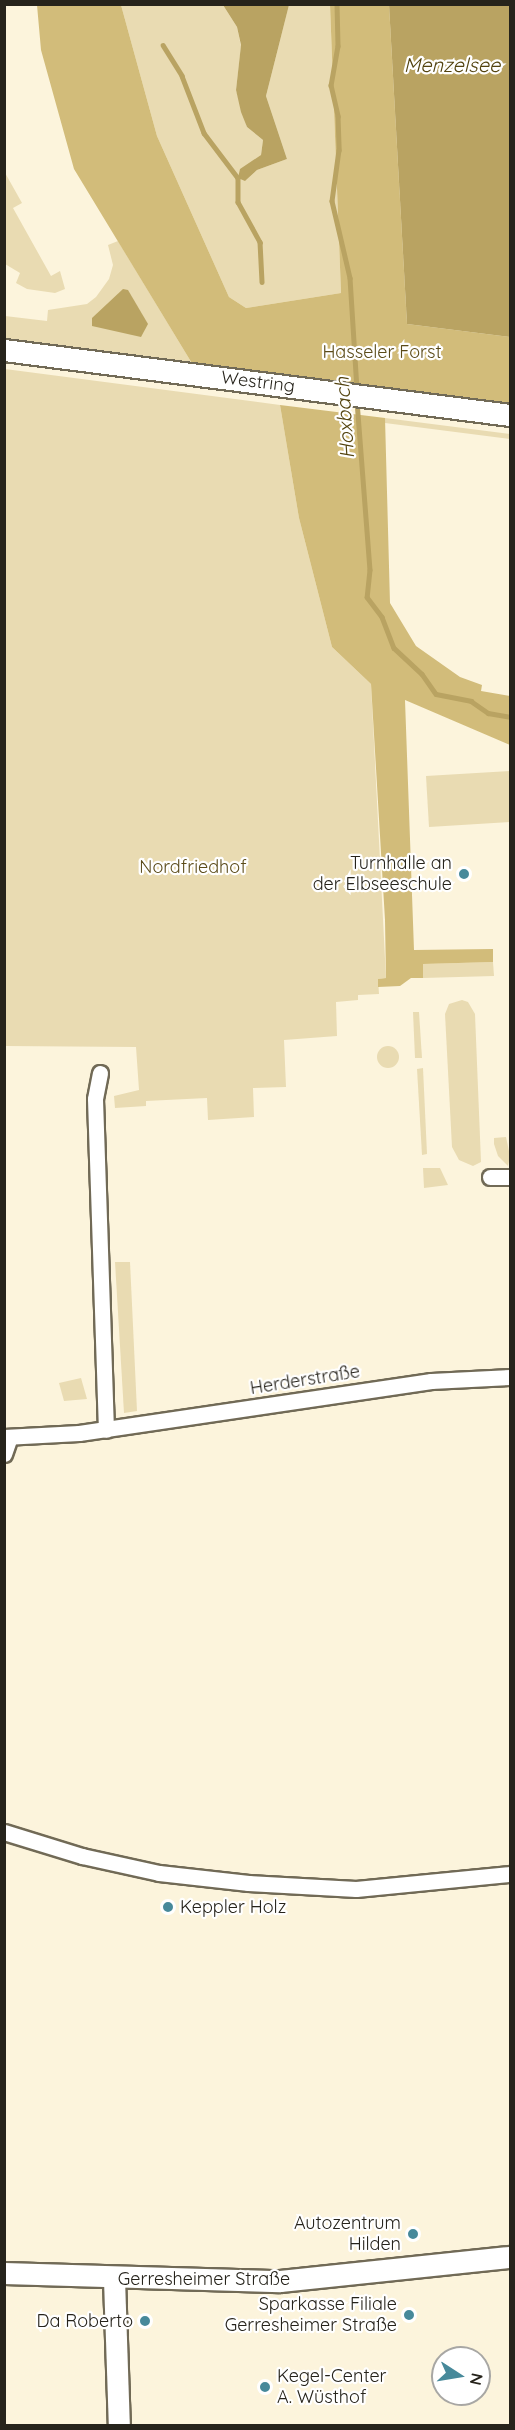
<!DOCTYPE html>
<meta charset="utf-8">
<style>
body{margin:0}
#map{position:relative;width:515px;height:2430px;overflow:hidden;background:#fcf4dc;font-family:Quicksand,sans-serif}
div>[style]{position:absolute}
[style*='--x']{left:calc(var(--x)*1px);top:calc(var(--y)*1px);width:calc(var(--w)*1px);rotate:calc(var(--a)*1deg)}
.green>*{inset:0;background:#e9dbb2}
.round{border-radius:50%}
.forest>*{inset:0;background:#d2bc7a}
.water>*{inset:0;background:#b9a362}
.stream>*{height:4.5px;margin:-2.25px;padding:0 2.25px;transform-origin:2.25px;border-radius:2.25px;background:#b9a362}
.roads{filter:drop-shadow(2px 0 #716a56) drop-shadow(-2px 0 #716a56) drop-shadow(0 2px #716a56) drop-shadow(0 -2px #716a56)}
.street>*{height:15px;margin:-7.5px;padding:0 7.5px;transform-origin:7.5px;border-radius:7.5px;background:#fff}
.secondary>*{height:21px;margin:-10.5px;padding:0 10.5px;transform-origin:10.5px;border-radius:10.5px;background:#fff}
.dots>*{width:16px;height:16px;translate:-50% -50%;box-sizing:border-box;border:3px solid #fff;border-radius:50%}
span{translate:-50% -50%;white-space:nowrap;text-align:center;line-height:1.15;-webkit-text-stroke:4.5px #fff;paint-order:stroke}
.park-label{font-size:18px;color:#5b4b19}
.street-label{font-size:18px;color:#26231b}
.poi-label{font-size:18px;color:#26231b}
.right{translate:-100% -50%;text-align:right}
.left{translate:0 -50%;text-align:left}
.water-label{font-size:20px;color:#53430f;font-style:italic}
.frame{position:absolute;inset:0;border:6px solid #26231b;pointer-events:none}
.north{position:absolute;left:431px;top:2346px;width:60px;height:60px;box-sizing:border-box;background:#fff;border:2px solid #a8a7a4;border-radius:50%;rotate:102deg;font-size:16px;font-weight:700;line-height:24px;text-align:center;color:#26231b}
.north::after{content:'';display:block;margin:auto;width:21px;height:27px;background:#47899a;clip-path:polygon(50% 0,100% 100%,50% 72%,0 100%)}
</style>
<div id="map">
<div class="green">
<div style="clip-path:polygon(121px 5px,223px 5px,237px 27px,241px 46px,236px 90px,247px 127px,263px 140px,261px 155px,245px 181px,257px 170px,287px 159px,266px 96px,289px 5px,330px 5px,341px 293px,246px 308px,229px 297px,157px 136px)"></div>
<div style="clip-path:polygon(4px 171px,22px 203px,13px 208px,51px 276px,60px 271px,65px 289px,55px 293px,27px 289px,16px 283px,20px 273px,5px 264px)"></div>
<div style="clip-path:polygon(118px 241px,193px 365px,5px 341px,5px 316px,47px 321px,48px 310px,87px 304px,96px 297px,109px 279px,113px 265px,108px 245px)"></div>
<div style="clip-path:polygon(5px 359px,510px 425px,510px 428px,5px 363px)"></div>
<div style="clip-path:polygon(5px 369px,280px 405px,299px 518px,332px 647px,371px 684px,386px 978px,378px 979px,379px 994px,358px 995px,358px 1000px,336px 1002px,337px 1036px,284px 1040px,286px 1087px,253px 1088px,254px 1117px,208px 1120px,207px 1098px,146px 1101px,146px 1106px,115px 1108px,114px 1096px,139px 1090px,136px 1047px,5px 1046px)"></div>
<div style="clip-path:polygon(385px 418px,510px 434px,510px 439px,385px 423px)"></div>
<div style="clip-path:polygon(510px 771px,510px 822px,429px 827px,426px 776px)"></div>
<div style="clip-path:polygon(493px 962px,494px 976px,423px 978px,422px 964px)"></div>
<div style="clip-path:polygon(462px 1000px,468px 1002px,475px 1014px,481px 1162px,473px 1166px,459px 1160px,452px 1147px,445px 1014px,449px 1004px)"></div>
<div style="clip-path:polygon(413px 1012px,419px 1012px,422px 1058px,415px 1058px)"></div>
<div class="round" style="left:377px;top:1046px;width:22px;height:22px"></div>
<div style="clip-path:polygon(423px 1068px,427px 1154px,422px 1155px,417px 1069px)"></div>
<div style="clip-path:polygon(506px 1137px,510px 1156px,508px 1166px,498px 1156px,494px 1144px,494px 1138px)"></div>
<div style="clip-path:polygon(423px 1168px,440px 1168px,448px 1185px,424px 1188px)"></div>
<div style="clip-path:polygon(115px 1262px,130px 1262px,137px 1411px,124px 1413px)"></div>
<div style="clip-path:polygon(81px 1378px,87px 1399px,64px 1401px,59px 1383px)"></div>
</div>
<div class="forest">
<div style="clip-path:polygon(37px 5px,121px 5px,157px 136px,229px 297px,246px 308px,341px 293px,330px 5px,389px 5px,407px 324px,510px 337px,510px 406px,193px 365px,74px 169px,41px 50px)"></div>
<div style="clip-path:polygon(280px 405px,385px 418px,390px 603px,416px 646px,460px 677px,482px 685px,481px 691px,510px 696px,510px 745px,405px 700px,414px 950px,493px 949px,493px 962px,423px 964px,423px 978px,411px 978px,400px 986px,378px 987px,378px 979px,386px 978px,385px 920px,371px 684px,332px 647px,299px 518px)"></div>
</div>
<div class="water">
<div style="clip-path:polygon(223px 5px,289px 5px,266px 96px,287px 159px,257px 170px,245px 181px,238px 178px,240px 169px,261px 155px,263px 140px,247px 127px,241px 112px,236px 90px,241px 45px,237px 27px)"></div>
<div style="clip-path:polygon(389px 5px,510px 5px,510px 337px,407px 324px)"></div>
<div style="clip-path:polygon(123px 289px,128px 290px,148px 324px,141px 337px,92px 326px,92px 318px)"></div>
</div>
<div class="stream">
<div style="--x:337;--y:4;--w:42;--a:88.6"></div>
<div style="--x:338;--y:46;--w:40;--a:100"></div>
<div style="--x:331;--y:85;--w:32;--a:77"></div>
<div style="--x:338;--y:116;--w:34;--a:88"></div>
<div style="--x:339;--y:150;--w:51;--a:97.8"></div>
<div style="--x:332;--y:201;--w:79;--a:76.8"></div>
<div style="--x:350;--y:278;--w:112;--a:86.4"></div>
<div style="--x:163;--y:45;--w:36;--a:58"></div>
<div style="--x:182;--y:76;--w:61;--a:68.9"></div>
<div style="--x:204;--y:133;--w:56;--a:52.9"></div>
<div style="--x:238;--y:178;--w:24;--a:90"></div>
<div style="--x:238;--y:202;--w:46;--a:61.2"></div>
<div style="--x:260;--y:242;--w:40;--a:87.1"></div>
<div style="--x:357;--y:401;--w:169;--a:85.6"></div>
<div style="--x:370;--y:570;--w:27;--a:96"></div>
<div style="--x:367;--y:597;--w:25;--a:53"></div>
<div style="--x:382;--y:617;--w:33;--a:69"></div>
<div style="--x:394;--y:648;--w:38;--a:43"></div>
<div style="--x:422;--y:674;--w:24;--a:55"></div>
<div style="--x:436;--y:694;--w:36;--a:11"></div>
<div style="--x:471;--y:701;--w:21;--a:35"></div>
<div style="--x:488;--y:713;--w:22;--a:10"></div>
</div>
<div class="roads">
<div class="street">
<div style="--x:100;--y:1073;--w:26;--a:101"></div>
<div style="--x:95;--y:1099;--w:331;--a:88.1"></div>
<div style="--x:490;--y:1177;--w:20;--a:0"></div>
<div style="--x:4;--y:1437;--w:75;--a:-3.1"></div>
<div style="--x:79;--y:1433;--w:356;--a:-8.4"></div>
<div style="--x:431;--y:1381;--w:79;--a:-2.9"></div>
<div style="--x:4;--y:1454;--w:18;--a:-71"></div>
<div style="--x:4;--y:1832;--w:82;--a:17.1"></div>
<div style="--x:82;--y:1856;--w:79;--a:12.4"></div>
<div style="--x:159;--y:1873;--w:90;--a:6.4"></div>
<div style="--x:248;--y:1883;--w:108;--a:3.2"></div>
<div style="--x:356;--y:1889;--w:155;--a:-5.6"></div>
</div>
<div class="secondary">
<div style="--x:4;--y:350;--w:510;--a:7.32"></div>
<div style="--x:4;--y:2273;--w:276;--a:1.7"></div>
<div style="--x:280;--y:2281;--w:231;--a:-6"></div>
<div style="--x:114;--y:2279;--w:147;--a:88.1"></div>
</div>
</div>
<div class="dots">
<div style="left:464px;top:874px;background:#47899a"></div>
<div style="left:168px;top:1907px;background:#47899a"></div>
<div style="left:413px;top:2234px;background:#47899a"></div>
<div style="left:409px;top:2315px;background:#47899a"></div>
<div style="left:145px;top:2321px;background:#47899a"></div>
<div style="left:265px;top:2387px;background:#47899a"></div>
</div>
<div class="park-label">
<span style="left:382px;top:352px">Hasseler Forst</span>
<span style="left:193px;top:867px">Nordfriedhof</span>
</div>
<div class="street-label">
<span style="left:258px;top:382px;rotate:7deg">Westring</span>
<span style="left:305px;top:1380px;rotate:-9deg">Herderstraße</span>
<span style="left:204px;top:2279px">Gerresheimer Straße</span>
</div>
<div class="poi-label">
<span class="right" style="left:452px;top:874px">Turnhalle an<br>der Elbseeschule</span>
<span class="left" style="left:180px;top:1907px">Keppler Holz</span>
<span class="right" style="left:401px;top:2234px">Autozentrum<br>Hilden</span>
<span class="right" style="left:397px;top:2315px">Sparkasse Filiale<br>Gerresheimer Straße</span>
<span class="right" style="left:133px;top:2321px">Da Roberto</span>
<span class="left" style="left:277px;top:2387px">Kegel-Center<br>A. Wüsthof</span>
</div>
<div class="water-label">
<span style="left:452px;top:64px">Menzelsee</span>
<span style="left:344px;top:418px;rotate:-94deg">Hoxbach</span>
</div>
<div class="frame"></div>
<div class="north">N</div>
</div>
